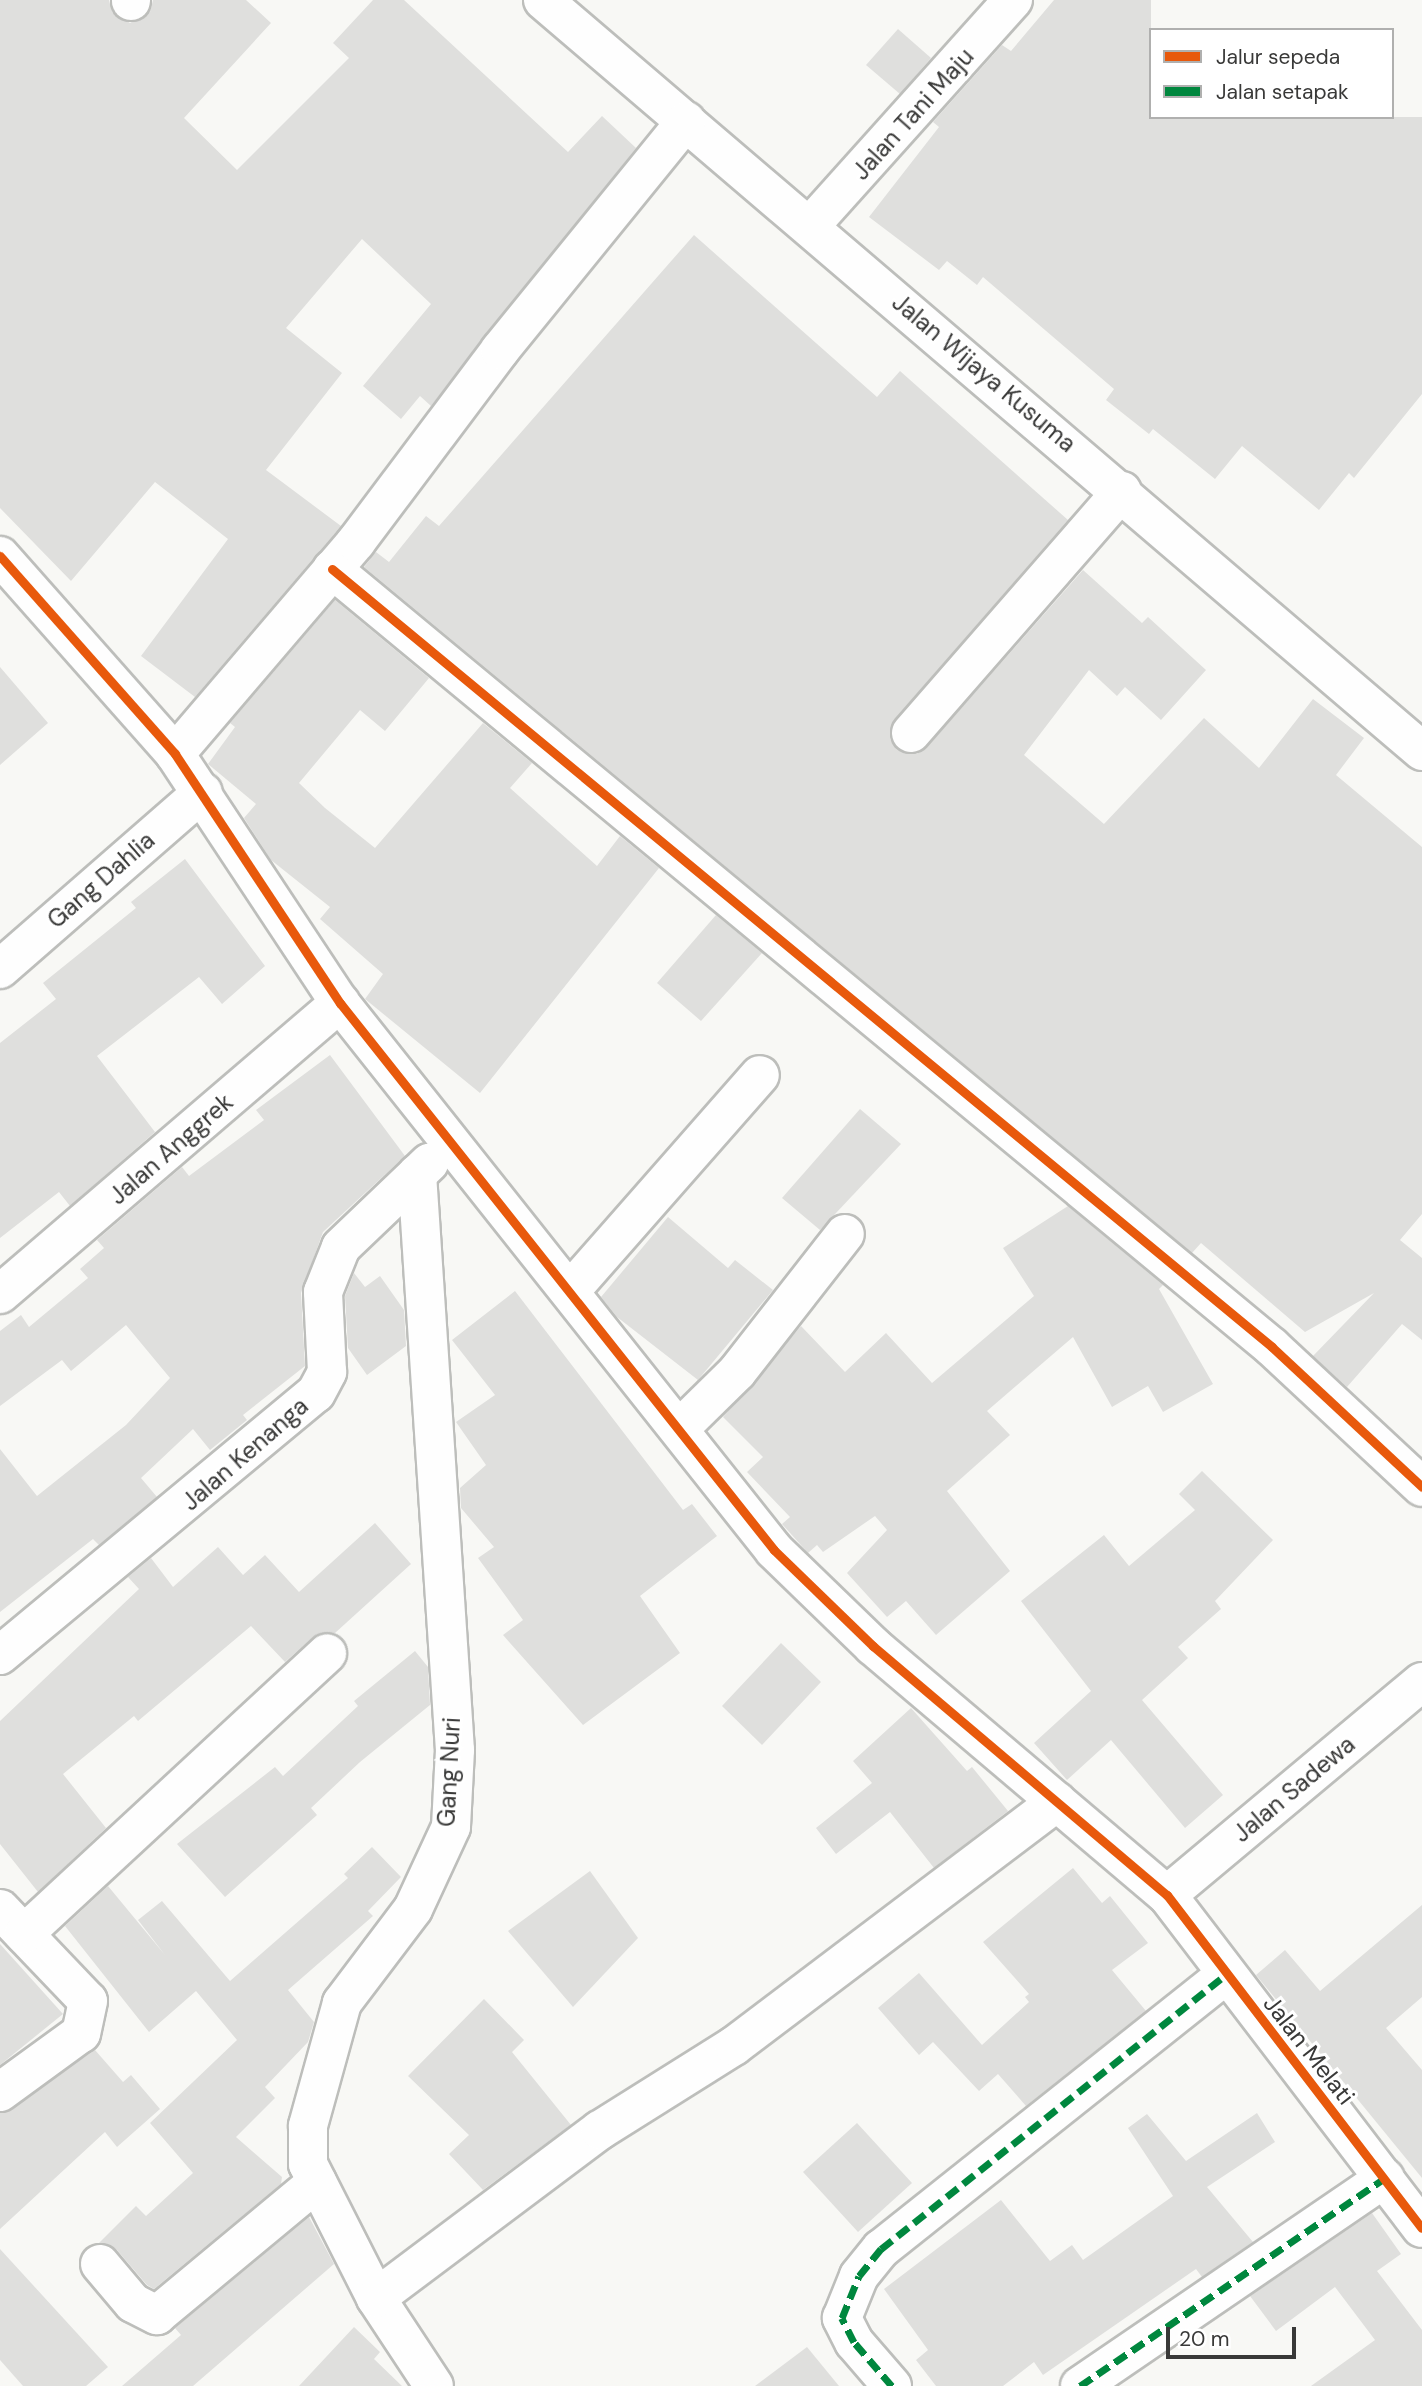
<!DOCTYPE html>
<style>
body{margin:0}
#map{position:relative;width:1422px;height:2386px;overflow:hidden;background:#f8f8f5;font-family:"DM Sans",sans-serif}
div>[style]{position:absolute}
[style*='--x']{left:calc(var(--x)*1px);top:calc(var(--y)*1px);width:calc(var(--w)*1px);rotate:calc(var(--a)*1deg)}
.building>*{inset:0;background:#dfdfdd}
.roads{filter:drop-shadow(2px 0 #bdbebb) drop-shadow(-2px 0 #bdbebb) drop-shadow(0 2px #bdbebb) drop-shadow(0 -2px #bdbebb)}
.minor>*{height:38px;margin:-19px;padding:0 19px;transform-origin:19px;border-radius:19px;background:#fefefe}
.quiet>*{height:7px;margin-top:-3.5px;transform-origin:0;background:repeating-linear-gradient(90deg,#00873e 0 14px,transparent 0 21px)}
.cycleway>*{height:9px;margin:-4.5px;padding:0 4.5px;transform-origin:4.5px;border-radius:4.5px;background:#e8590c}
span{translate:-50% -50%;white-space:nowrap;text-align:center;line-height:1.15;-webkit-text-stroke:6px #fff;paint-order:stroke}
.street-label{font-size:24px;color:#393938}
.legend{position:absolute;left:1149px;top:28px;width:245px;height:91px;box-sizing:border-box;background:#fff;border:2px solid #b0b0af;margin:0;padding:9px 12px;list-style:none;font-size:21px;color:#393938}
.legend li{display:flex;align-items:center;gap:14px;height:35px}
.legend b{width:35px;border:2px solid #b0b0af}
.scale{position:absolute;left:1166px;top:2327px;width:130px;height:32px;box-sizing:border-box;border:4px solid #393938;border-top:0;padding-left:9px;font-size:21px;line-height:24px;white-space:nowrap;color:#393938;-webkit-text-stroke:5px #fff;paint-order:stroke}
</style>
<div id="map">
<div class="building">
<div style="clip-path:polygon(0 0,109px 0,112px 12px,130px 23px,150px 12px,153px 0,246px 0,271px 23px,184px 118px,237px 170px,349px 58px,333px 43px,373px 0,404px 0,568px 152px,602px 116px,636px 148px,431px 406px,420px 396px,401px 419px,363px 386px,431px 304px,362px 239px,286px 328px,342px 373px,266px 470px,341px 526px,195px 697px,141px 656px,228px 539px,155px 482px,71px 581px,0 508px)"></div>
<div style="clip-path:polygon(1054px 0,1151px 0,1151px 117px,1422px 117px,1422px 394px,1354px 478px,1349px 473px,1319px 510px,1242px 446px,1215px 479px,1153px 429px,1149px 434px,1106px 400px,1114px 389px,983px 277px,977px 285px,947px 261px,939px 270px,869px 217px,939px 127px,933px 122px,1002px 45px,1011px 51px)"></div>
<div style="clip-path:polygon(898px 29px,931px 58px,900px 94px,866px 65px)"></div>
<div style="clip-path:polygon(694px 235px,877px 397px,900px 371px,1068px 520px,895px 719px,890px 739px,897px 750px,917px 754px,927px 747px,1083px 570px,1142px 623px,1148px 617px,1206px 670px,1161px 720px,1125px 687px,1117px 696px,1089px 670px,1024px 755px,1104px 824px,1204px 718px,1259px 768px,1313px 699px,1364px 738px,1336px 775px,1422px 847px,1422px 1214px,1400px 1240px,1422px 1258px,1422px 1340px,1402px 1324px,1347px 1387px,1313px 1356px,1374px 1293px,1305px 1332px,1201px 1243px,1192px 1253px,364px 567px,376px 552px,389px 562px,426px 516px,439px 526px)"></div>
<div style="clip-path:polygon(335px 600px,429px 678px,385px 731px,360px 710px,299px 783px,325px 808px,375px 848px,483px 723px,532px 763px,510px 788px,597px 866px,620px 836px,659px 868px,480px 1093px,365px 999px,383px 974px,320px 919px,330px 907px,271px 860px,244px 818px,256px 804px,208px 764px,235px 727px,230px 723px)"></div>
<div style="clip-path:polygon(0 667px,48px 723px,0 765px)"></div>
<div style="clip-path:polygon(185px 859px,265px 966px,222px 1004px,199px 977px,97px 1056px,155px 1132px,70px 1206px,59px 1192px,0 1238px,0 1043px,56px 999px,43px 983px,136px 908px,131px 902px)"></div>
<div style="clip-path:polygon(716px 915px,762px 953px,701px 1021px,657px 983px)"></div>
<div style="clip-path:polygon(330px 1055px,405px 1156px,323px 1232px,301px 1293px,305px 1366px,243px 1415px,247px 1420px,210px 1450px,193px 1429px,141px 1478px,157px 1497px,99px 1545px,93px 1539px,0 1612px,0 1449px,37px 1496px,126px 1425px,170px 1378px,126px 1325px,71px 1371px,62px 1360px,0 1406px,0 1331px,21px 1315px,29px 1327px,88px 1278px,80px 1269px,104px 1248px,97px 1240px,182px 1167px,189px 1176px,264px 1120px,256px 1110px)"></div>
<div style="clip-path:polygon(860px 1109px,901px 1144px,820px 1230px,782px 1198px)"></div>
<div style="clip-path:polygon(1068px 1206px,1163px 1285px,1159px 1289px,1213px 1384px,1163px 1412px,1148px 1386px,1112px 1407px,1073px 1337px,987px 1411px,1010px 1435px,947px 1491px,1010px 1571px,936px 1635px,906px 1601px,887px 1617px,847px 1573px,887px 1530px,875px 1516px,823px 1552px,817px 1545px,808px 1553px,782px 1524px,790px 1517px,747px 1472px,763px 1457px,723px 1417px,801px 1326px,845px 1372px,886px 1333px,932px 1383px,1034px 1296px,1003px 1248px)"></div>
<div style="clip-path:polygon(668px 1217px,728px 1268px,735px 1260px,773px 1290px,698px 1380px,617px 1317px,601px 1297px)"></div>
<div style="clip-path:polygon(354px 1273px,365px 1287px,380px 1276px,404px 1310px,406px 1346px,367px 1375px,348px 1348px,345px 1296px)"></div>
<div style="clip-path:polygon(515px 1291px,683px 1510px,692px 1504px,717px 1536px,640px 1596px,680px 1653px,583px 1725px,503px 1635px,523px 1620px,478px 1558px,494px 1547px,461px 1508px,460px 1488px,486px 1465px,456px 1422px,495px 1395px,452px 1340px)"></div>
<div style="clip-path:polygon(1202px 1471px,1273px 1540px,1215px 1601px,1221px 1609px,1178px 1647px,1188px 1658px,1142px 1700px,1223px 1795px,1185px 1828px,1111px 1740px,1067px 1780px,1034px 1743px,1091px 1691px,1021px 1601px,1104px 1535px,1129px 1566px,1195px 1510px,1179px 1494px)"></div>
<div style="clip-path:polygon(375px 1523px,411px 1564px,335px 1633px,313px 1637px,285px 1662px,251px 1626px,138px 1721px,134px 1716px,63px 1774px,106px 1828px,38px 1892px,0 1844px,0 1721px,139px 1589px,128px 1577px,151px 1558px,173px 1587px,218px 1547px,243px 1575px,265px 1555px,299px 1592px)"></div>
<div style="clip-path:polygon(781px 1643px,821px 1682px,762px 1745px,722px 1706px)"></div>
<div style="clip-path:polygon(415px 1651px,428px 1667px,430px 1705px,360px 1762px,311px 1808px,317px 1815px,225px 1897px,177px 1844px,275px 1767px,283px 1776px,358px 1706px,354px 1701px)"></div>
<div style="clip-path:polygon(911px 1708px,967px 1771px,972px 1767px,1008px 1811px,934px 1868px,890px 1812px,836px 1854px,816px 1828px,872px 1783px,853px 1761px)"></div>
<div style="clip-path:polygon(372px 1847px,401px 1877px,368px 1911px,373px 1916px,288px 1990px,314px 2022px,308px 2042px,265px 2087px,275px 2098px,236px 2137px,282px 2177px,281px 2184px,154px 2289px,147px 2285px,117px 2250px,99px 2243px,136px 2206px,146px 2216px,193px 2173px,150px 2123px,237px 2040px,196px 1991px,149px 2032px,65px 1926px,108px 1886px,165px 1955px,138px 1920px,162px 1901px,230px 1981px,348px 1878px,344px 1874px)"></div>
<div style="clip-path:polygon(1073px 1868px,1102px 1903px,1110px 1896px,1148px 1943px,1112px 1970px,1146px 2011px,1026px 2106px,998px 2074px,979px 2091px,933px 2042px,919px 2055px,878px 2008px,919px 1973px,982px 2045px,1029px 2002px,1025px 1997px,1029px 1994px,983px 1942px)"></div>
<div style="clip-path:polygon(590px 1871px,638px 1938px,573px 2007px,508px 1931px)"></div>
<div style="clip-path:polygon(1422px 1905px,1422px 1997px,1386px 2028px,1422px 2070px,1422px 2178px,1256px 1975px,1285px 1950px,1320px 1991px)"></div>
<div style="clip-path:polygon(0 1944px,63px 2014px,0 2065px)"></div>
<div style="clip-path:polygon(484px 1999px,524px 2040px,512px 2052px,571px 2125px,483px 2190px,449px 2154px,469px 2135px,408px 2076px)"></div>
<div style="clip-path:polygon(95px 2050px,123px 2082px,131px 2075px,160px 2109px,117px 2147px,105px 2132px,0 2229px,0 2113px)"></div>
<div style="clip-path:polygon(1257px 2113px,1275px 2142px,1207px 2187px,1253px 2242px,1202px 2277px,1196px 2269px,1043px 2375px,1034px 2362px,1003px 2386px,936px 2386px,916px 2360px,928px 2350px,884px 2289px,1001px 2200px,1050px 2261px,1072px 2245px,1083px 2260px,1173px 2196px,1128px 2128px,1147px 2114px,1186px 2161px)"></div>
<div style="clip-path:polygon(857px 2123px,912px 2183px,858px 2232px,803px 2172px)"></div>
<div style="clip-path:polygon(1372px 2213px,1401px 2254px,1377px 2271px,1422px 2330px,1422px 2386px,1311px 2386px,1375px 2340px,1335px 2287px,1276px 2331px,1250px 2296px)"></div>
<div style="clip-path:polygon(309px 2217px,334px 2264px,193px 2386px,122px 2386px,181px 2335px,175px 2328px)"></div>
<div style="clip-path:polygon(0 2249px,108px 2367px,86px 2386px,23px 2386px,0 2360px)"></div>
<div style="clip-path:polygon(354px 2327px,380px 2352px,374px 2359px,402px 2386px,299px 2386px)"></div>
<div style="clip-path:polygon(807px 2347px,839px 2386px,755px 2386px)"></div>
</div>
<div class="roads">
<div class="minor">
<div style="--x:543;--y:0;--w:1156;--a:40.51"></div>
<div style="--x:131;--y:1;--w:1;--a:-90"></div>
<div style="--x:810;--y:226;--w:304;--a:-48.1"></div>
<div style="--x:0;--y:556;--w:264;--a:48.5"></div>
<div style="--x:175;--y:754;--w:299;--a:56.5"></div>
<div style="--x:340;--y:1003;--w:698;--a:51.57"></div>
<div style="--x:774;--y:1550;--w:138;--a:44.1"></div>
<div style="--x:873;--y:1646;--w:385;--a:40.3"></div>
<div style="--x:1167;--y:1895;--w:419;--a:52.6"></div>
<div style="--x:332;--y:569;--w:1220;--a:39.61"></div>
<div style="--x:1272;--y:1347;--w:205;--a:43"></div>
<div style="--x:911;--y:733;--w:321;--a:-48.9"></div>
<div style="--x:175;--y:754;--w:279;--a:-49.5"></div>
<div style="--x:356;--y:542;--w:240;--a:-53.1"></div>
<div style="--x:500;--y:350;--w:295;--a:-50.9"></div>
<div style="--x:0;--y:969;--w:269;--a:-41.1"></div>
<div style="--x:417;--y:1174;--w:577;--a:86.23"></div>
<div style="--x:455;--y:1750;--w:77;--a:93"></div>
<div style="--x:451;--y:1827;--w:90;--a:114.9"></div>
<div style="--x:413;--y:1909;--w:118;--a:127.1"></div>
<div style="--x:342;--y:2003;--w:128;--a:105.5"></div>
<div style="--x:308;--y:2126;--w:38;--a:90"></div>
<div style="--x:308;--y:2164;--w:150;--a:63.1"></div>
<div style="--x:376;--y:2298;--w:105;--a:56.6"></div>
<div style="--x:571;--y:1290;--w:286;--a:-48.7"></div>
<div style="--x:0;--y:1294;--w:448;--a:-40.6"></div>
<div style="--x:679;--y:1429;--w:81;--a:-44.5"></div>
<div style="--x:737;--y:1372;--w:175;--a:-52"></div>
<div style="--x:0;--y:1655;--w:410;--a:-39.7"></div>
<div style="--x:316;--y:1393;--w:24;--a:-62"></div>
<div style="--x:327;--y:1372;--w:80;--a:-92.9"></div>
<div style="--x:323;--y:1292;--w:48;--a:-68.2"></div>
<div style="--x:341;--y:1247;--w:122;--a:-43.7"></div>
<div style="--x:1167;--y:1895;--w:332;--a:-39.9"></div>
<div style="--x:0;--y:1909;--w:127;--a:46.3"></div>
<div style="--x:88;--y:2001;--w:33;--a:102"></div>
<div style="--x:81;--y:2033;--w:100;--a:143.9"></div>
<div style="--x:24;--y:1934;--w:413;--a:-42.8"></div>
<div style="--x:100;--y:2264;--w:51;--a:49.8"></div>
<div style="--x:133;--y:2303;--w:27;--a:27"></div>
<div style="--x:157;--y:2315;--w:208;--a:-39.7"></div>
<div style="--x:376;--y:2298;--w:280;--a:-36.9"></div>
<div style="--x:600;--y:2130;--w:158;--a:-32.1"></div>
<div style="--x:734;--y:2046;--w:405;--a:-37.1"></div>
<div style="--x:892;--y:2386;--w:58;--a:-130.8"></div>
<div style="--x:854;--y:2342;--w:27;--a:-117"></div>
<div style="--x:842;--y:2318;--w:45;--a:-68"></div>
<div style="--x:859;--y:2276;--w:35;--a:-51"></div>
<div style="--x:881;--y:2249;--w:441;--a:-38.5"></div>
<div style="--x:1080;--y:2386;--w:369;--a:-34.3"></div>
</div>
</div>
<div class="quiet">
<div style="--x:892;--y:2386;--w:58;--a:-130.8"></div>
<div style="--x:854;--y:2342;--w:27;--a:-117"></div>
<div style="--x:842;--y:2318;--w:45;--a:-68"></div>
<div style="--x:859;--y:2276;--w:35;--a:-51"></div>
<div style="--x:881;--y:2249;--w:441;--a:-38.5"></div>
<div style="--x:1080;--y:2386;--w:369;--a:-34.3"></div>
</div>
<div class="cycleway">
<div style="--x:0;--y:556;--w:264;--a:48.5"></div>
<div style="--x:175;--y:754;--w:299;--a:56.5"></div>
<div style="--x:340;--y:1003;--w:698;--a:51.57"></div>
<div style="--x:774;--y:1550;--w:138;--a:44.1"></div>
<div style="--x:873;--y:1646;--w:385;--a:40.3"></div>
<div style="--x:1167;--y:1895;--w:419;--a:52.6"></div>
<div style="--x:332;--y:569;--w:1220;--a:39.61"></div>
<div style="--x:1272;--y:1347;--w:205;--a:43"></div>
</div>
<div class="street-label">
<span style="left:913px;top:114px;rotate:-48deg">Jalan Tani Maju</span>
<span style="left:984px;top:373px;rotate:40deg">Jalan Wijaya Kusuma</span>
<span style="left:101px;top:880px;rotate:-41deg">Gang Dahlia</span>
<span style="left:171px;top:1149px;rotate:-41deg">Jalan Anggrek</span>
<span style="left:245px;top:1454px;rotate:-41deg">Jalan Kenanga</span>
<span style="left:449px;top:1772px;rotate:-87deg">Gang Nuri</span>
<span style="left:1294px;top:1789px;rotate:-40deg">Jalan Sadewa</span>
<span style="left:1309px;top:2050px;rotate:52deg">Jalan Melati</span>
</div>
<ul class="legend">
<li><b style="height:9px;background:#e8590c"></b>Jalur sepeda</li>
<li><b style="height:9px;background:#00873e"></b>Jalan setapak</li>
</ul>
<div class="scale">20 m</div>
</div>
